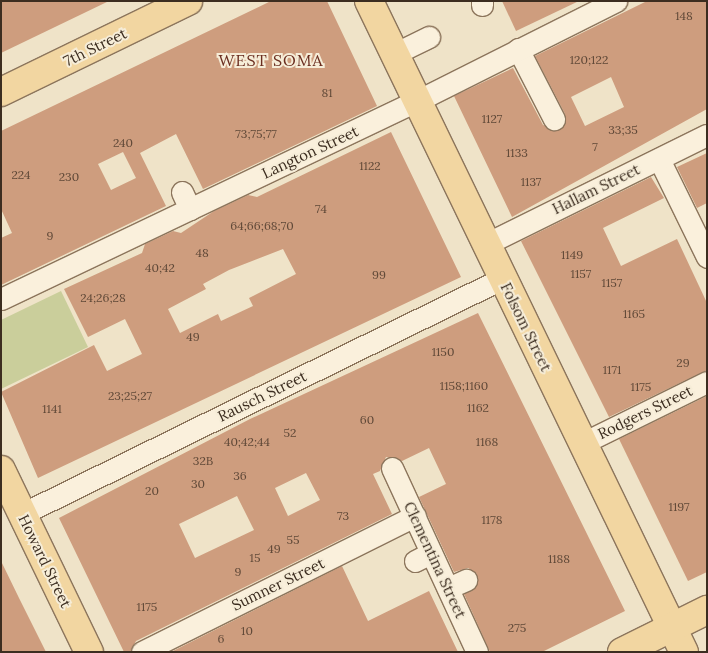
<!DOCTYPE html>
<style>
body{margin:0}
#map{position:relative;width:708px;height:653px;overflow:hidden;background:#efe3c8;font-family:Lora,serif}
div>[style]{position:absolute}
[style*='--x']{left:calc(var(--x)*1px);top:calc(var(--y)*1px);width:calc(var(--w)*1px);rotate:calc(var(--a)*1deg)}
.green>*{inset:0;background:#cace9b}
.building>*{inset:0;background:#ce9d7e}
.roads{filter:drop-shadow(1px 0 #8c755c) drop-shadow(-1px 0 #8c755c) drop-shadow(0 1px #8c755c) drop-shadow(0 -1px #8c755c)}
.minor>*{height:21px;margin:-10.5px;padding:0 10.5px;transform-origin:10.5px;border-radius:10.5px;background:#faf0dc}
.major>*{height:28px;margin:-14px;padding:0 14px;transform-origin:14px;border-radius:14px;background:#f2d6a1}
span{translate:-50% -50%;white-space:nowrap;text-align:center;line-height:1.15;-webkit-text-stroke:4px #f6edd8;paint-order:stroke}
.number-label{font-size:12px;color:#604938}
.number-label span{-webkit-text-stroke-width:0}
.street-label{font-size:15px;color:#3c2d20}
.neighbourhood-label{font-size:16px;color:#6a2d1f;letter-spacing:1px}
.frame{position:absolute;inset:0;border:2px solid #3c2d20;pointer-events:none}
</style>
<div id="map">
<div class="green">
<div style="clip-path:polygon(61px 291px,88px 347px,1px 389px,1px 320px)"></div>
</div>
<div class="building">
<div style="clip-path:polygon(1px 1px,109px 1px,1px 53px)"></div>
<div style="clip-path:polygon(evenodd,271px 1px,327px 1px,377px 106px,203px 189px,176px 134px,140px 153px,166px 206px,1px 285px,1px 238px,12px 233px,1px 209px,1px 131px,271px 1px,123px 152px,136px 178px,111px 190px,98px 164px,123px 152px)"></div>
<div style="clip-path:polygon(502px 1px,579px 1px,516px 31px)"></div>
<div style="clip-path:polygon(evenodd,647px 1px,707px 1px,707px 109px,512px 217px,454px 96px,513px 68px,543px 125px,559px 130px,565px 114px,535px 56px,647px 1px,611px 77px,624px 107px,585px 126px,571px 97px,611px 77px)"></div>
<div style="clip-path:polygon(evenodd,391px 132px,461px 277px,38px 478px,1px 392px,94px 345px,107px 371px,142px 354px,125px 319px,88px 337px,64px 289px,142px 253px,145px 244px,173px 231px,181px 233px,214px 211px,248px 195px,257px 197px,391px 132px,283px 249px,296px 274px,249px 298px,253px 306px,221px 321px,218px 314px,180px 333px,168px 309px,206px 289px,203px 284px,229px 270px,283px 249px)"></div>
<div style="clip-path:polygon(707px 153px,707px 203px,697px 208px,677px 167px)"></div>
<div style="clip-path:polygon(651px 177px,664px 198px,603px 228px,621px 266px,677px 239px,707px 303px,707px 370px,609px 417px,521px 241px)"></div>
<div style="clip-path:polygon(evenodd,478px 313px,625px 611px,542px 652px,490px 652px,464px 594px,476px 587px,477px 574px,468px 568px,454px 572px,419px 497px,446px 484px,429px 448px,402px 461px,386px 457px,380px 471px,373px 474px,392px 514px,136px 641px,130px 652px,124px 652px,59px 518px,250px 419px,478px 313px,306px 473px,320px 500px,288px 516px,275px 488px,306px 473px,478px 313px,237px 496px,254px 530px,195px 558px,179px 524px,237px 496px)"></div>
<div style="clip-path:polygon(707px 396px,707px 572px,688px 581px,619px 439px)"></div>
<div style="clip-path:polygon(1px 561px,19px 598px,46px 652px,1px 652px)"></div>
<div style="clip-path:polygon(342px 566px,368px 621px,429px 591px,458px 652px,171px 652px)"></div>
</div>
<div class="roads">
<div class="minor">
<div style="--x:482;--y:5;--w:4;--a:-90"></div>
<div style="--x:518;--y:49;--w:79;--a:62.8"></div>
<div style="--x:394;--y:54;--w:39;--a:-26"></div>
<div style="--x:659;--y:159;--w:109;--a:63.9"></div>
<div style="--x:182;--y:192;--w:19;--a:65"></div>
<div style="--x:486;--y:244;--w:246;--a:-26.3"></div>
<div style="--x:1;--y:299;--w:461;--a:-25.5"></div>
<div style="--x:417;--y:101;--w:223;--a:-26.7"></div>
<div style="--x:583;--y:443;--w:138;--a:-26.2"></div>
<div style="--x:392;--y:468;--w:203;--a:65.2"></div>
<div style="--x:22;--y:514;--w:536;--a:-26.13"></div>
<div style="--x:415;--y:561;--w:18;--a:-27"></div>
<div style="--x:448;--y:588;--w:20;--a:-24"></div>
<div style="--x:142;--y:652;--w:305;--a:-26.5"></div>
</div>
<div class="major">
<div style="--x:369;--y:1;--w:723;--a:64.18"></div>
<div style="--x:1;--y:92;--w:208;--a:-25.9"></div>
<div style="--x:1;--y:470;--w:202;--a:64.2"></div>
<div style="--x:622;--y:652;--w:95;--a:-26.3"></div>
</div>
</div>
<div class="number-label">
<span style="left:684px;top:16px">148</span>
<span style="left:589px;top:60px">120;122</span>
<span style="left:327px;top:93px">81</span>
<span style="left:492px;top:119px">1127</span>
<span style="left:623px;top:130px">33;35</span>
<span style="left:256px;top:134px">73;75;77</span>
<span style="left:123px;top:143px">240</span>
<span style="left:595px;top:147px">7</span>
<span style="left:517px;top:153px">1133</span>
<span style="left:370px;top:166px">1122</span>
<span style="left:21px;top:175px">224</span>
<span style="left:69px;top:177px">230</span>
<span style="left:531px;top:182px">1137</span>
<span style="left:321px;top:209px">74</span>
<span style="left:262px;top:226px">64;66;68;70</span>
<span style="left:50px;top:236px">9</span>
<span style="left:202px;top:253px">48</span>
<span style="left:572px;top:255px">1149</span>
<span style="left:160px;top:268px">40;42</span>
<span style="left:581px;top:274px">1157</span>
<span style="left:379px;top:275px">99</span>
<span style="left:612px;top:283px">1157</span>
<span style="left:103px;top:298px">24;26;28</span>
<span style="left:634px;top:314px">1165</span>
<span style="left:193px;top:337px">49</span>
<span style="left:443px;top:352px">1150</span>
<span style="left:683px;top:363px">29</span>
<span style="left:612px;top:370px">1171</span>
<span style="left:464px;top:386px">1158;1160</span>
<span style="left:641px;top:387px">1175</span>
<span style="left:130px;top:396px">23;25;27</span>
<span style="left:478px;top:408px">1162</span>
<span style="left:52px;top:409px">1141</span>
<span style="left:367px;top:420px">60</span>
<span style="left:290px;top:433px">52</span>
<span style="left:247px;top:442px">40;42;44</span>
<span style="left:487px;top:442px">1168</span>
<span style="left:203px;top:461px">32B</span>
<span style="left:240px;top:476px">36</span>
<span style="left:198px;top:484px">30</span>
<span style="left:152px;top:491px">20</span>
<span style="left:679px;top:507px">1197</span>
<span style="left:343px;top:516px">73</span>
<span style="left:492px;top:520px">1178</span>
<span style="left:293px;top:540px">55</span>
<span style="left:274px;top:549px">49</span>
<span style="left:255px;top:558px">15</span>
<span style="left:559px;top:559px">1188</span>
<span style="left:238px;top:572px">9</span>
<span style="left:147px;top:607px">1175</span>
<span style="left:517px;top:628px">275</span>
<span style="left:247px;top:631px">10</span>
<span style="left:221px;top:639px">6</span>
</div>
<div class="street-label">
<span style="left:95px;top:47px;rotate:-26deg">7th Street</span>
<span style="left:310px;top:152px;rotate:-25deg">Langton Street</span>
<span style="left:596px;top:189px;rotate:-26deg">Hallam Street</span>
<span style="left:526px;top:327px;rotate:64deg">Folsom Street</span>
<span style="left:262px;top:396px;rotate:-26deg">Rausch Street</span>
<span style="left:645px;top:412px;rotate:-26deg">Rodgers Street</span>
<span style="left:435px;top:560px;rotate:65deg">Clementina Street</span>
<span style="left:45px;top:561px;rotate:64deg">Howard Street</span>
<span style="left:278px;top:584px;rotate:-26deg">Sumner Street</span>
</div>
<div class="neighbourhood-label">
<span style="left:271px;top:60px">WEST SOMA</span>
</div>
<div class="frame"></div>
</div>
